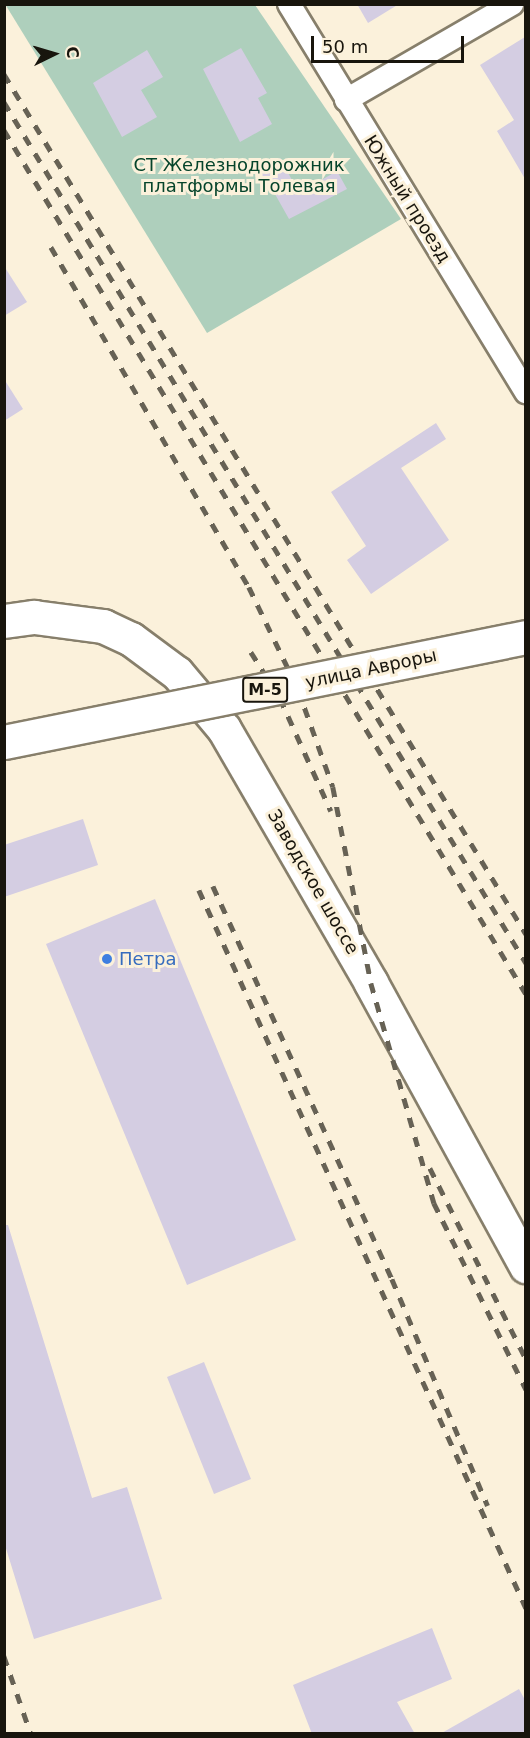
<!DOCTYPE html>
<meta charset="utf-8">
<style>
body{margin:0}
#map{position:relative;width:530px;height:1738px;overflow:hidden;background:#fbf1db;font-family:"DejaVu Sans",sans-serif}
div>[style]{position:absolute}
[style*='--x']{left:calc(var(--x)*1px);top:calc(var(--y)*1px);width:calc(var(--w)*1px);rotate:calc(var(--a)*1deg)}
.green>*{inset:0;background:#aecfbc}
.building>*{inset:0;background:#d4cde2}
.roads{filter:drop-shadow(2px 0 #877f6b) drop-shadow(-2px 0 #877f6b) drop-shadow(0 2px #877f6b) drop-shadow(0 -2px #877f6b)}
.street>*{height:22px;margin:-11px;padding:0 11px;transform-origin:11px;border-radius:11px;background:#fff}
.primary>*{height:33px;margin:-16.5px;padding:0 16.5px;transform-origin:16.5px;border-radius:16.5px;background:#fff}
.rail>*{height:4.5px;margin-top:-2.25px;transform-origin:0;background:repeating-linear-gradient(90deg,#676255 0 10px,transparent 0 20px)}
.bridges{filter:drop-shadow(2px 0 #877f6b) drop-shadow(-2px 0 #877f6b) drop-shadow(0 2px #877f6b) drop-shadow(0 -2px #877f6b)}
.primary-bridge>*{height:33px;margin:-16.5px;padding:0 16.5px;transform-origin:16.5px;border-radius:16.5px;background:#fff}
.dots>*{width:16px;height:16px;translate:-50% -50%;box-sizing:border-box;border:3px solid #fbf1db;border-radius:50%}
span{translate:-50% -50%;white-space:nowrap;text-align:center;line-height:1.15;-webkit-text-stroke:6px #fbf1db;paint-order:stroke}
.shield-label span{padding:2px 4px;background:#fbf1db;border:2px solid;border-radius:4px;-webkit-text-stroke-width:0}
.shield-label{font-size:16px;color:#18150d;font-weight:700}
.park-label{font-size:18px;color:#05442b}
.street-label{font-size:18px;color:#18150d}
.shop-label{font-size:18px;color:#366cbe}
.left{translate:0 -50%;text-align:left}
.frame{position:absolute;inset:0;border:6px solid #18150d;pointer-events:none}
.north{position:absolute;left:24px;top:24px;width:60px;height:60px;-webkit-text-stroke:4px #fbf1db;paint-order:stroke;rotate:85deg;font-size:16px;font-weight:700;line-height:24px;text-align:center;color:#18150d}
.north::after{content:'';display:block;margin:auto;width:21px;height:27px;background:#18150d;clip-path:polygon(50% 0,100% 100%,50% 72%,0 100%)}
.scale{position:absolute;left:311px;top:36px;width:153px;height:27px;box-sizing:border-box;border:3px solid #18150d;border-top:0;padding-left:8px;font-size:18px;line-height:21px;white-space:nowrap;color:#18150d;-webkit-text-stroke:4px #fbf1db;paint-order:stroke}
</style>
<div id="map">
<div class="green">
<div style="clip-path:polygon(5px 4px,255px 5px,401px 219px,207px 333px)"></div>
</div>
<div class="building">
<div style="clip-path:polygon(357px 4px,399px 4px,368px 23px)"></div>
<div style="clip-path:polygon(525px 37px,525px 179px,497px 131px,514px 120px,480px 65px)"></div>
<div style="clip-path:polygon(241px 48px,267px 93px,258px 98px,272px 124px,240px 142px,203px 69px)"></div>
<div style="clip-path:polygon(147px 50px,163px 77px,141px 90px,157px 117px,122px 137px,93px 83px)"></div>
<div style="clip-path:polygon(280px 158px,299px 193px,337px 171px,347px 189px,289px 219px,271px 187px,264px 191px,254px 172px)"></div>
<div style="clip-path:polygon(4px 266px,27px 302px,4px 316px)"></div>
<div style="clip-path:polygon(4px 379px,23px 409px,4px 421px)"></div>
<div style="clip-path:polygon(436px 423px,446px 439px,401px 468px,449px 540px,371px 594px,347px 560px,366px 546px,331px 492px)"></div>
<div style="clip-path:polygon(83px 819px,98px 865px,4px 897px,4px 845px)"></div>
<div style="clip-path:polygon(155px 899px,296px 1240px,187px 1285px,46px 944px)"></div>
<div style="clip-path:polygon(4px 1225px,8px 1225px,92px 1498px,127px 1487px,162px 1599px,34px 1639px,4px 1542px)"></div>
<div style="clip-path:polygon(204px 1362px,251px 1479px,214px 1494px,167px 1377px)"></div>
<div style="clip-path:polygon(432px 1628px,452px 1679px,397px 1702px,415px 1734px,312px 1734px,293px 1685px)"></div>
<div style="clip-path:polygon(519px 1689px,525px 1700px,525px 1734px,440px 1734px)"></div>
</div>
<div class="roads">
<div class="street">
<div style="--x:289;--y:4;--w:455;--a:58.6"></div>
<div style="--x:346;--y:100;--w:192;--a:-30"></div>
</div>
<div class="primary">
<div style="--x:4;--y:621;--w:30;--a:-8"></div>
<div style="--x:34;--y:617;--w:70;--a:7.4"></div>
<div style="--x:103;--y:626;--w:31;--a:25"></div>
<div style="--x:131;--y:639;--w:57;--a:36.5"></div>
<div style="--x:177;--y:673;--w:73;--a:50"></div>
<div style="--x:224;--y:729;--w:293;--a:59.9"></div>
<div style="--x:371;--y:983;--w:323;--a:61.3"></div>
</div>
</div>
<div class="rail">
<div style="--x:4;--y:74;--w:1006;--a:58.74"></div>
<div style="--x:4;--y:102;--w:1007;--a:58.77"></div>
<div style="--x:4;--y:130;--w:1009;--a:58.86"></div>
<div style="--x:51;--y:247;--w:393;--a:59.8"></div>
<div style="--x:249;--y:587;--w:113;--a:64.3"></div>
<div style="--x:298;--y:689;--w:104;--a:70.3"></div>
<div style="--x:333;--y:787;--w:200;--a:79"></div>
<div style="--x:371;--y:983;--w:229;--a:74"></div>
<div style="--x:434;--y:1203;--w:208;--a:63.7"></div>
<div style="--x:251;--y:652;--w:54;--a:57.8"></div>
<div style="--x:280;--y:698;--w:124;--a:65.7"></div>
<div style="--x:213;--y:886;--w:432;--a:65.5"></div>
<div style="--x:392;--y:1279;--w:246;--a:67.1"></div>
<div style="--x:199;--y:890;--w:789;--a:65.51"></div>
<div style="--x:430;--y:1168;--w:214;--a:63.3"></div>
<div style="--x:4;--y:1656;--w:83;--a:70.9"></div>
</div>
<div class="bridges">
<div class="primary-bridge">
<div style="--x:4;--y:742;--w:532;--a:-11.37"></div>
</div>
</div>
<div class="dots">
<div style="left:107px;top:959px;background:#3f7fe0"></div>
</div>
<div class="shield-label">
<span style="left:265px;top:690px">М-5</span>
</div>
<div class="park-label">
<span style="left:239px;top:176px">СТ Железнодорожник<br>платформы Толевая</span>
</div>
<div class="street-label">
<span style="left:407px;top:199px;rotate:58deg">Южный проезд</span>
<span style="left:371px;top:669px;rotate:-12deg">улица Авроры</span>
<span style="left:313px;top:882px;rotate:60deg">Заводское шоссе</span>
</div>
<div class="shop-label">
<span class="left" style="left:119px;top:959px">Петра</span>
</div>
<div class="frame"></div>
<div class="north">С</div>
<div class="scale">50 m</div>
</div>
